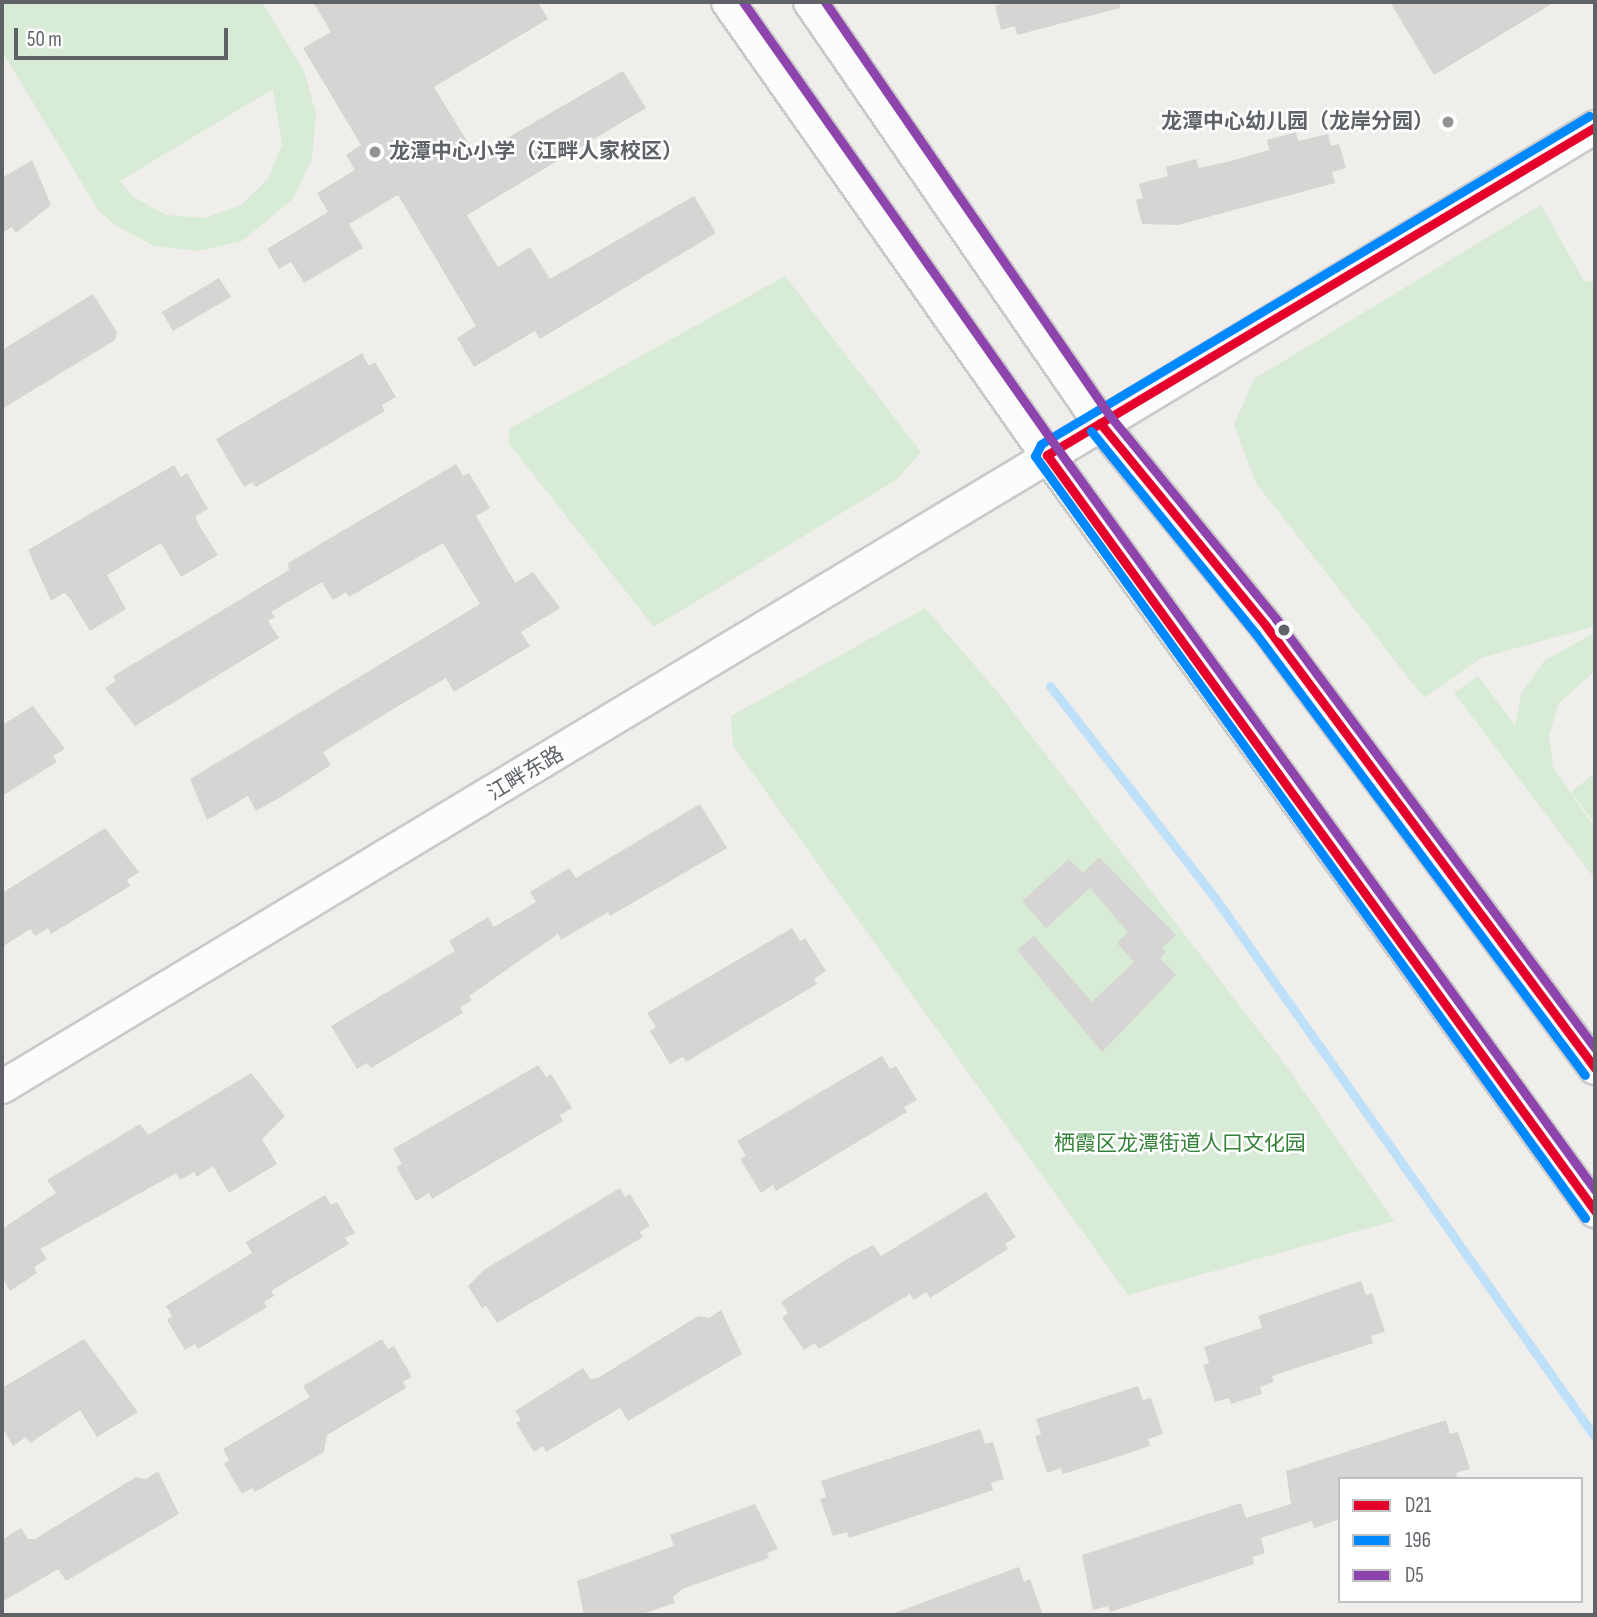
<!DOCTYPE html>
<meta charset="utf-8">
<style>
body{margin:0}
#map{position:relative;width:1597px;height:1617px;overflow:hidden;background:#efeeea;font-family:"Sofia Sans Condensed","Noto Sans SC",sans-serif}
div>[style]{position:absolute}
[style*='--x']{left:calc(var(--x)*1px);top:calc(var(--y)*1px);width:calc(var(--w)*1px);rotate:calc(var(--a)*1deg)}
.green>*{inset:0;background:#d8ebd6}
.stream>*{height:9px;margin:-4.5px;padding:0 4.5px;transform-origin:4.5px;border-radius:4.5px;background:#bfe0f9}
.building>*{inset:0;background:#d6d5d3}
.roads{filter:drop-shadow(2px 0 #cacacb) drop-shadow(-2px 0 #cacacb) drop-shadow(0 2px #cacacb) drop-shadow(0 -2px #cacacb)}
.secondary>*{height:32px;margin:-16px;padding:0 16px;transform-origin:16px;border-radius:16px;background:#fdfcfc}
.bus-1>*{height:9px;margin:-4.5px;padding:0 4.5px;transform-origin:4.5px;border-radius:4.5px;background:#e4002b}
.bus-2>*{height:9px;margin:-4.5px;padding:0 4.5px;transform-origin:4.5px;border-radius:4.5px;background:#08f}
.bus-3>*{height:9px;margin:-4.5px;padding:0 4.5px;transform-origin:4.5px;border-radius:4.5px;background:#8e44ad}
.dots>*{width:19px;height:19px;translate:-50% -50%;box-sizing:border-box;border:4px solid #fff;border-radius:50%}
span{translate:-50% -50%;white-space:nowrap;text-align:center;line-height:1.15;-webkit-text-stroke:5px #fff;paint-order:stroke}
.poi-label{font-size:21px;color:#5f6368;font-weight:700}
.right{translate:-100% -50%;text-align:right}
.left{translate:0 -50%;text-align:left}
.street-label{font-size:21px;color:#5f6368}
.park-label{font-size:21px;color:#348238}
.frame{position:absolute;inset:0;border:4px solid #5f6368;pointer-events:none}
.legend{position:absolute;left:1338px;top:1477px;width:245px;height:126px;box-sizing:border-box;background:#fff;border:2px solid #bfc1c3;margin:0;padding:9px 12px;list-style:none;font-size:21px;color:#5f6368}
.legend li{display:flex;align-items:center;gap:14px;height:35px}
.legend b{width:35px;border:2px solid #bfc1c3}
.scale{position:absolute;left:14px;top:28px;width:214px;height:32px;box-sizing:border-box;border:4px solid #5f6368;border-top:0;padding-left:9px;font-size:21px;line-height:24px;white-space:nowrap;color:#5f6368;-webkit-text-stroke:5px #fff;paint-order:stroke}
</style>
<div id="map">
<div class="green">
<div style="clip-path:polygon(evenodd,2px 2px,262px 2px,304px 71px,316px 114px,312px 159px,293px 199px,242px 241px,198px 251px,154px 246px,115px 225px,98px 210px,2px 51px,2px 2px,273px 89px,282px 144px,268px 179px,241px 205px,205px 218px,166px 215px,132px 196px,120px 181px,273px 89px)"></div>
<div style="clip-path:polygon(1541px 205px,1584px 281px,1595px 282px,1595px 626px,1481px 658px,1424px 698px,1256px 483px,1234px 425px,1254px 379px)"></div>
<div style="clip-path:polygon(785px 276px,921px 452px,896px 480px,654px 627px,509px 444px,509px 429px)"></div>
<div style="clip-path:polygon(925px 608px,996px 690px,1287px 1067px,1394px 1221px,1128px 1295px,733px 746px,731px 716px)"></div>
<div style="clip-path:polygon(1595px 632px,1595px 671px,1559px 703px,1549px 735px,1553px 767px,1595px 828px,1595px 879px,1454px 693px,1478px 676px,1515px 725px,1522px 692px,1544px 661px)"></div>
<div style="clip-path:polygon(1595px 773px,1595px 824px,1571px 792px)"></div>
</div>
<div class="stream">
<div style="--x:1050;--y:686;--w:269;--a:52.1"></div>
<div style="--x:1215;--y:898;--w:659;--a:54.82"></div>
</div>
<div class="building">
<div style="clip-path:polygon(313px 2px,538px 2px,548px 19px,434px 87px,476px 156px,623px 71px,646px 108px,467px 215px,498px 267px,530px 247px,550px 279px,694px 196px,716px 233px,540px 339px,535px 331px,474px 367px,457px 338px,476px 326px,398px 195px,349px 224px,363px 248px,304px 283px,291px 262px,279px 269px,267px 249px,328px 212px,317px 193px,355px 170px,346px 155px,361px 145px,303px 48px,331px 32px)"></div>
<div style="clip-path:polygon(1010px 2px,1119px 2px,1120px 8px,1017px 35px,1015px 26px,1001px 30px,995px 6px)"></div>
<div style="clip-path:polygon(1390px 2px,1555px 2px,1434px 75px)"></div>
<div style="clip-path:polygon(1296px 132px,1298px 141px,1328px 134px,1331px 146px,1339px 144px,1346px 168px,1332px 172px,1335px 183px,1178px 225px,1142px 224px,1136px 200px,1143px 198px,1139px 184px,1168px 176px,1166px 167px,1196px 159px,1199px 168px,1227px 162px,1269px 150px,1267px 140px)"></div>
<div style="clip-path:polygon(32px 160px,51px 205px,16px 233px,12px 227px,2px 233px,2px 178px)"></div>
<div style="clip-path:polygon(219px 278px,231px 297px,173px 331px,162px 312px)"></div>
<div style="clip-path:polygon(93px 294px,117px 332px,115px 340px,2px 409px,2px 350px)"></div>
<div style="clip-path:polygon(362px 353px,369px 366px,375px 362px,396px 397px,382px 405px,385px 411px,256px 487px,252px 482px,244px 487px,216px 439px)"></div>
<div style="clip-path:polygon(456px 464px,463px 476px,469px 473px,490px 508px,476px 516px,515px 583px,533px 572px,560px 608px,521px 632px,530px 646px,454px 692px,446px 678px,405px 702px,323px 752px,331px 765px,281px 797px,256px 811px,248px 796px,207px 820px,190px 779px,480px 604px,443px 543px,349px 597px,346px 592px,333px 600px,322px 582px,271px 612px,275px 617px,268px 621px,279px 638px,135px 726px,105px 688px,116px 681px,113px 676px,289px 570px,288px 563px)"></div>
<div style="clip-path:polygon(174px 465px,181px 477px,187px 473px,208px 509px,196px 516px,197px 522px,218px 555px,181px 577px,161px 543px,107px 575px,126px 609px,90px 631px,69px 597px,64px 593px,51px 601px,28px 550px)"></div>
<div style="clip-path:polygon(33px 706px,65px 749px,53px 756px,57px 762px,2px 796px,2px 725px)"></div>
<div style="clip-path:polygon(700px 804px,727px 848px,610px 916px,608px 912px,561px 940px,558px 934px,469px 996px,472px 1000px,460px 1007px,463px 1013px,371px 1068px,367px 1063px,357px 1069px,331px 1026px,455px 951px,449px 941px,488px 917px,494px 927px,536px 902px,530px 892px,569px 868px,576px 878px)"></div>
<div style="clip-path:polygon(105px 828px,139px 872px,127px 880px,130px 886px,51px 934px,48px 928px,35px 936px,30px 929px,2px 947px,2px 893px)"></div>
<div style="clip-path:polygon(1099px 857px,1176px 935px,1162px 948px,1166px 952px,1160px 958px,1176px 975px,1102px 1052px,1017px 950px,1034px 936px,1092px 1002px,1134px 962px,1117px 943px,1128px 932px,1090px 888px,1046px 928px,1022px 901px,1069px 859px,1083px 873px)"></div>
<div style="clip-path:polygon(792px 928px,800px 941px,805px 938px,826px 971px,814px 979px,817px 984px,686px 1062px,683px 1057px,670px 1064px,650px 1031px,656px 1027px,647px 1013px)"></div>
<div style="clip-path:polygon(882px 1056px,890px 1069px,896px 1066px,917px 1100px,904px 1107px,907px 1112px,776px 1191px,773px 1185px,761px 1193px,740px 1159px,746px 1156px,737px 1141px)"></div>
<div style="clip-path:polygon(538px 1065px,546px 1077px,551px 1074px,572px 1108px,560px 1115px,563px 1121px,432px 1199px,429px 1193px,416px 1201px,396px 1167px,402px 1164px,393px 1149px)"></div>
<div style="clip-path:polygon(251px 1073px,285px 1116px,262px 1139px,277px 1164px,229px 1193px,213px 1166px,197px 1177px,194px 1172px,180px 1180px,176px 1173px,40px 1249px,47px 1259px,34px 1267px,37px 1273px,10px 1291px,2px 1277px,2px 1229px,56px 1193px,47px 1180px,140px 1124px,148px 1135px)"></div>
<div style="clip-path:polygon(620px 1188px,625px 1197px,630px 1194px,650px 1226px,640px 1232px,643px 1237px,497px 1323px,486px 1306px,482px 1308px,468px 1286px,485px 1269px)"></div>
<div style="clip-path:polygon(986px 1192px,1016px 1237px,1005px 1244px,1008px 1249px,930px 1298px,926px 1292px,914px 1300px,910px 1294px,819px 1349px,815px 1343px,804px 1350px,782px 1318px,788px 1313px,781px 1302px,847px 1259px,873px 1245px,881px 1256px)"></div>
<div style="clip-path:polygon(325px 1195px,331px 1205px,337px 1202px,355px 1233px,345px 1238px,349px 1244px,271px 1291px,274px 1296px,264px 1302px,267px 1307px,198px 1349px,195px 1344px,185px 1350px,167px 1320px,172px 1316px,166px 1306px,252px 1253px,246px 1242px)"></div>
<div style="clip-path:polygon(1361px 1281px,1366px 1295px,1372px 1293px,1385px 1332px,1371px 1336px,1373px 1343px,1272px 1376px,1274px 1382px,1260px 1387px,1262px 1394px,1231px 1404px,1229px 1398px,1215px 1402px,1203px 1365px,1209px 1363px,1204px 1347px,1262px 1328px,1258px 1316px)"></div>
<div style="clip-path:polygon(721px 1310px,742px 1354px,628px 1421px,620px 1408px,546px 1452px,543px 1446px,534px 1452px,516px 1423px,521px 1420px,515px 1411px,583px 1368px,590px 1379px,598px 1378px,698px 1316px,709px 1318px)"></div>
<div style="clip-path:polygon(84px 1339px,138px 1412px,97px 1437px,80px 1410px,30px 1443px,26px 1437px,13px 1446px,2px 1427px,2px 1388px)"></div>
<div style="clip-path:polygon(382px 1339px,388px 1349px,394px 1346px,412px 1377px,403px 1382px,406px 1388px,327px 1435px,324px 1452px,255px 1492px,252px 1488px,242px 1494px,224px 1464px,229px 1460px,223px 1449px,310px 1397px,303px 1386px)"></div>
<div style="clip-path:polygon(1138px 1386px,1143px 1400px,1151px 1398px,1163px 1434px,1148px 1439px,1150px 1446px,1120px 1456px,1063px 1474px,1061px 1468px,1047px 1473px,1035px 1436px,1041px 1434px,1036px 1419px)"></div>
<div style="clip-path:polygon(1446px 1420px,1450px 1434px,1458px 1432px,1470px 1469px,1456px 1473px,1458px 1479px,1340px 1479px,1340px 1519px,1314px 1528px,1312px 1521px,1261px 1538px,1265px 1553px,1252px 1557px,1254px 1564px,1110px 1612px,1108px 1606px,1093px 1610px,1082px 1555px,1241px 1503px,1246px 1518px,1291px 1504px,1286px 1471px)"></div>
<div style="clip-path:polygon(980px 1429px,985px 1444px,993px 1442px,1004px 1479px,991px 1483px,993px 1490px,849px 1538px,847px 1532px,833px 1536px,820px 1499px,826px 1497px,821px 1481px)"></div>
<div style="clip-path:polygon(158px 1471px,179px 1514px,66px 1581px,58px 1569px,2px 1602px,2px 1540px,21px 1528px,28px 1539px,35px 1539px,136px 1477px,146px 1479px)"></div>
<div style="clip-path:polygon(755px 1504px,778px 1549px,767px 1553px,769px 1558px,682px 1589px,673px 1597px,675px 1603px,639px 1615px,584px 1615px,577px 1581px,674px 1546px,670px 1535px)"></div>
<div style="clip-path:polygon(1019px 1567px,1024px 1582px,1030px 1579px,1043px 1615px,889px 1615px)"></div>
</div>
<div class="roads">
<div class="secondary">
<div style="--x:728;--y:2;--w:554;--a:54.85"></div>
<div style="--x:1047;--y:455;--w:934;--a:54.06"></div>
<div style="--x:810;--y:2;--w:511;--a:55.44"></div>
<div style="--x:1100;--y:423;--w:262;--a:50.7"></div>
<div style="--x:1266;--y:626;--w:551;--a:53.34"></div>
<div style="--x:2;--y:1087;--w:1860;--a:-31.07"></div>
</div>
</div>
<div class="bus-1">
<div style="--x:1595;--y:127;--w:639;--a:149.1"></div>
<div style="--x:1047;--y:455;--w:934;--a:54.06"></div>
<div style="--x:1100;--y:423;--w:262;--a:50.7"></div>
<div style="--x:1266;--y:626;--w:551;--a:53.34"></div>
</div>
<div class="bus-2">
<div style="--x:1091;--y:431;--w:262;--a:50.9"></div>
<div style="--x:1256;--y:634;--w:550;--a:53.28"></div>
<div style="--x:1585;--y:1218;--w:940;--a:-125.82"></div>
<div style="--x:1035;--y:456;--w:13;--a:-63"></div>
<div style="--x:1041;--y:444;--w:639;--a:-30.9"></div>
</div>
<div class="bus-3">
<div style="--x:743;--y:2;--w:545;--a:54.85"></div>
<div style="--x:1057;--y:448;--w:917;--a:54.06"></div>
<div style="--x:825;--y:2;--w:503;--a:55.46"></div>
<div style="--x:1110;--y:416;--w:262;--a:50.7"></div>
<div style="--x:1276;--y:619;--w:535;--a:53.37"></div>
</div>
<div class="dots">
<div style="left:1448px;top:122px;background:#919496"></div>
<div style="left:375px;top:152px;background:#919496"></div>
<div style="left:1284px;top:630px;background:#5f6368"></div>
</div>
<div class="poi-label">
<span class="right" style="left:1434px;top:122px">龙潭中心幼儿园（龙岸分园）</span>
<span class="left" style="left:389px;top:152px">龙潭中心小学（江畔人家校区）</span>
</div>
<div class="street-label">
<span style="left:526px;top:774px;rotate:-31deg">江畔东路</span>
</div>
<div class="park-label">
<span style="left:1180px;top:1144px">栖霞区龙潭街道人口文化园</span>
</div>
<div class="frame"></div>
<ul class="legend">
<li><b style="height:9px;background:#e4002b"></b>D21</li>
<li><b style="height:9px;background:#08f"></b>196</li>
<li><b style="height:9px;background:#8e44ad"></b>D5</li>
</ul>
<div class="scale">50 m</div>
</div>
